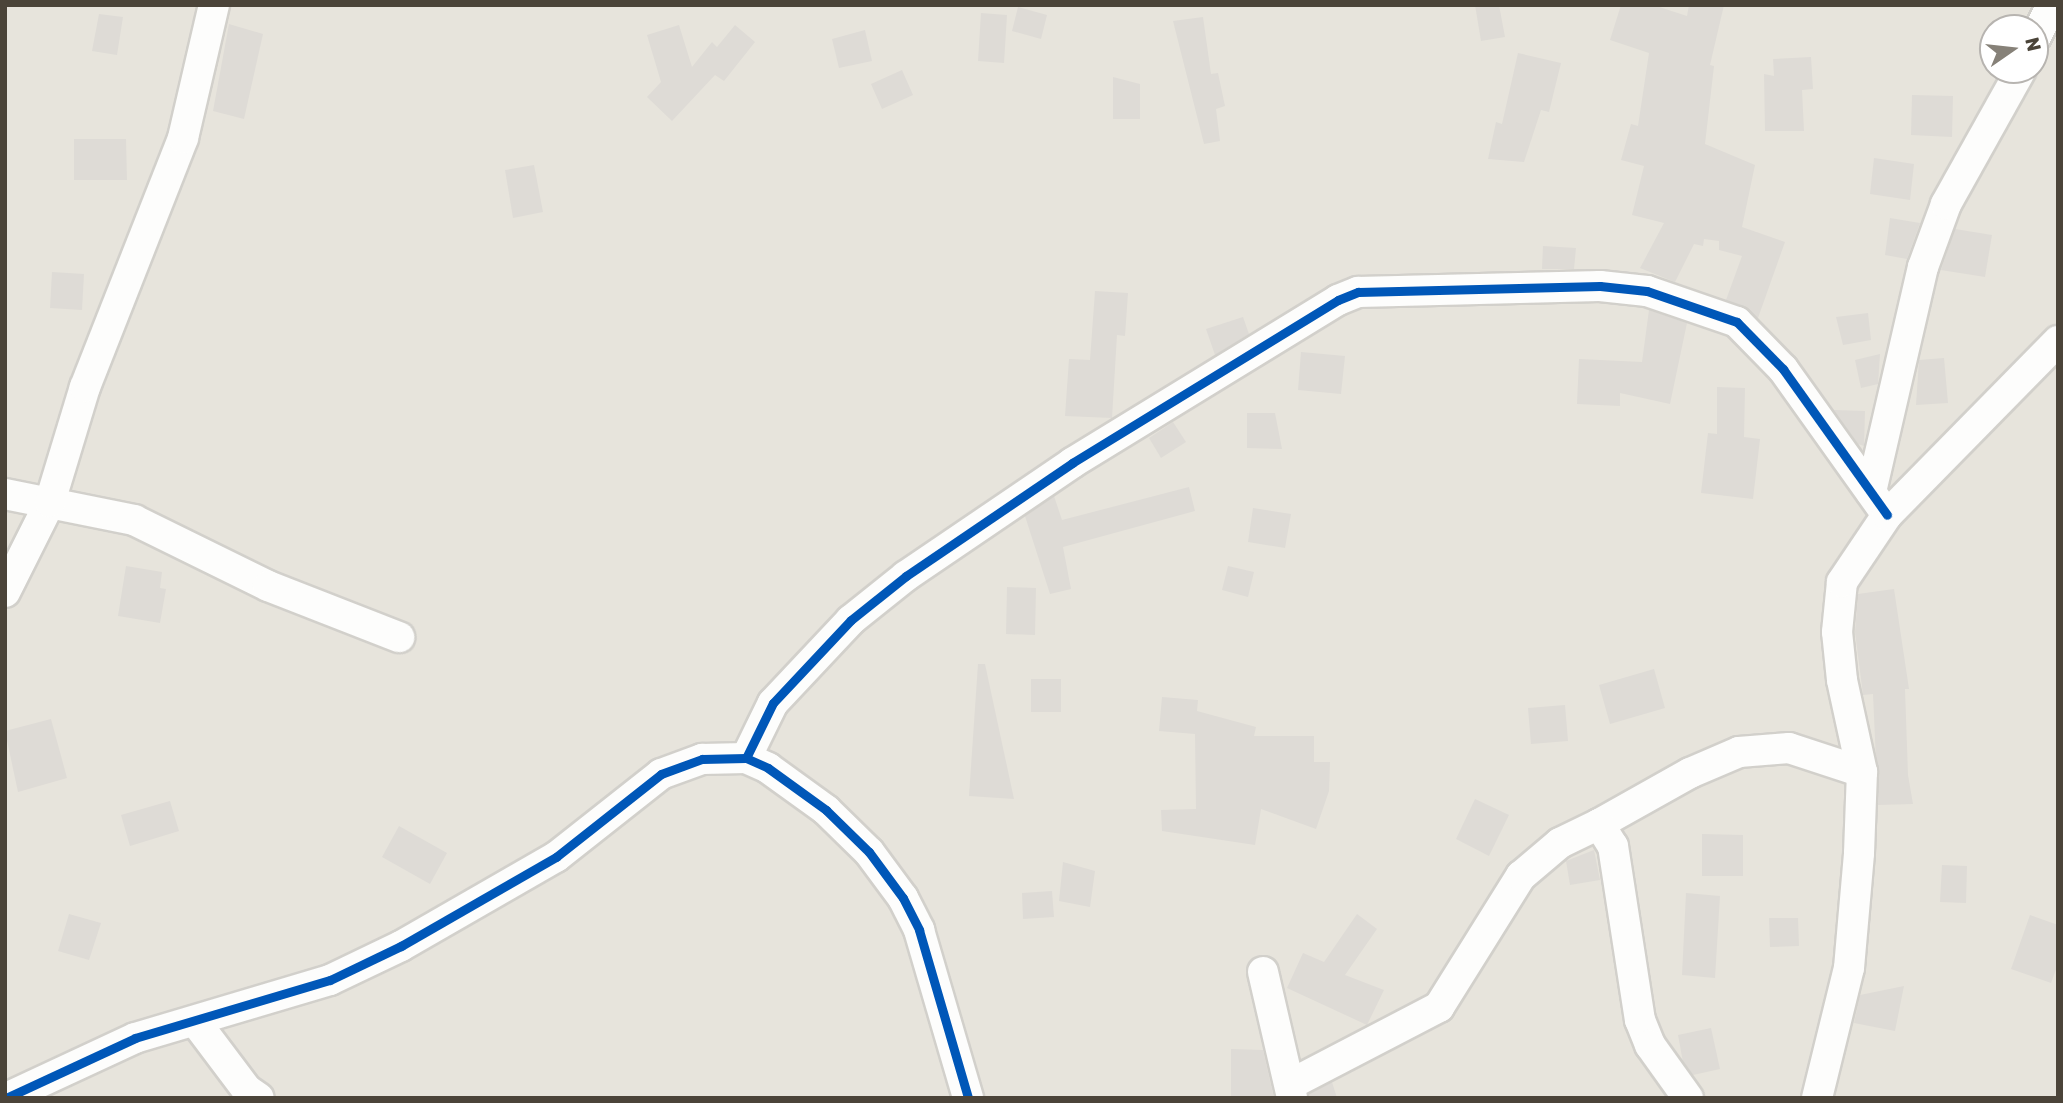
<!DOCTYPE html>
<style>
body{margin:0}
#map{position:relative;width:2063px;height:1103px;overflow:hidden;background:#f4f2ee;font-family:Rubik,sans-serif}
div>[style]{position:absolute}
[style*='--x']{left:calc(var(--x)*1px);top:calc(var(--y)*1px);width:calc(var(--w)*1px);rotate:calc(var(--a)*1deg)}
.residential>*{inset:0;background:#e7e4dc}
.building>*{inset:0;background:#dedbd6}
.roads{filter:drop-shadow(2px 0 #d2d0cb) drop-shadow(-2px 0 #d2d0cb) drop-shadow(0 2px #d2d0cb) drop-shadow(0 -2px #d2d0cb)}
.street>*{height:30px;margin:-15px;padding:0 15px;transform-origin:15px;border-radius:15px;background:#fdfdfc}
.cycleway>*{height:9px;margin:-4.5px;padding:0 4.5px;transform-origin:4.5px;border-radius:4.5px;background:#0057b8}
span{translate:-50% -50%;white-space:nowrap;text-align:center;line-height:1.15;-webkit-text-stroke:6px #fff;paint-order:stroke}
.frame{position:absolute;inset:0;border:7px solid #4b4439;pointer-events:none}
.north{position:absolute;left:1979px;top:14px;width:70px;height:70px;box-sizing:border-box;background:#fff;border:2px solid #b7b4b0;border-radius:50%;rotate:76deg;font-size:19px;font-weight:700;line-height:28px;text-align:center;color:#4b4439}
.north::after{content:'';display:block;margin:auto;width:24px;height:32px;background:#868178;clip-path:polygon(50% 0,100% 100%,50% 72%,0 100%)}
</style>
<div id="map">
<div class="residential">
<div style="clip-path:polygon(evenodd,5px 5px,2058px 5px,2058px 1098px,5px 1098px,5px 5px,1993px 28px,2035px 28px,2035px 70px,1993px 70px,1993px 28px)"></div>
</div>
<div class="building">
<div style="clip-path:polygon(1475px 5px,1499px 5px,1505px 37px,1481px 41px)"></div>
<div style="clip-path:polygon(1621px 5px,1653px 5px,1687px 16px,1689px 5px,1724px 5px,1710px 65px,1714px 66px,1705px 144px,1755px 165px,1742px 227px,1785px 242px,1758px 318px,1726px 300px,1742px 256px,1719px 250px,1719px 241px,1704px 239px,1703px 246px,1694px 244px,1675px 282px,1640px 268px,1664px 223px,1632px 215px,1644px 166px,1621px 160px,1631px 124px,1638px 126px,1649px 53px,1610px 40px)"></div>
<div style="clip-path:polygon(1018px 7px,1047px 15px,1041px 39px,1012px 31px)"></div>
<div style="clip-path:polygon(981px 13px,1007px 15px,1004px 63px,978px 61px)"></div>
<div style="clip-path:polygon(99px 14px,123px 17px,117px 55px,92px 51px)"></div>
<div style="clip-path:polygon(1203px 17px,1211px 74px,1218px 73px,1225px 106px,1216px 109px,1220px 141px,1204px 144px,1173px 21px)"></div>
<div style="clip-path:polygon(229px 24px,263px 34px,244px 119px,213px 111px)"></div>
<div style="clip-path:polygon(679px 25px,692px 67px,712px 42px,717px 47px,735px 25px,755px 42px,724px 81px,715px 75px,672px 121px,647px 97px,661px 82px,647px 35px)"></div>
<div style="clip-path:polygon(865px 30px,872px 61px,839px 68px,832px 39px)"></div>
<div style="clip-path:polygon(1518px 53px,1561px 63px,1549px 112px,1541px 110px,1524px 162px,1488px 159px,1496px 122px,1502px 124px)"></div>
<div style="clip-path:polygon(1811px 57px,1813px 89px,1802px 90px,1804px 131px,1765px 131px,1764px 74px,1774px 76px,1773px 59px)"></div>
<div style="clip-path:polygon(902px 70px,913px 95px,882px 109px,871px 84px)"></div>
<div style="clip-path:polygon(1113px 77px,1140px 84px,1140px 119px,1113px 119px)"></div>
<div style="clip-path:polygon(1912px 95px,1953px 96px,1952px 137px,1911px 135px)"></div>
<div style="clip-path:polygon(74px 139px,126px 139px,127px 180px,74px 180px)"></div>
<div style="clip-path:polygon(1874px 158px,1914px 164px,1910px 200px,1870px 194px)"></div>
<div style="clip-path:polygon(534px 165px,543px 212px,513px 218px,505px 170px)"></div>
<div style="clip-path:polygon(1890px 218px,1920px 223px,1907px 259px,1885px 255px)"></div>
<div style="clip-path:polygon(1955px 229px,1992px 235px,1985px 277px,1941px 270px)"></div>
<div style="clip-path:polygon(1543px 246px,1576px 248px,1574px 269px,1542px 269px)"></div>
<div style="clip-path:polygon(52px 272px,84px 274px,82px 310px,50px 308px)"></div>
<div style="clip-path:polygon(1095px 291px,1128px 293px,1125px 336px,1117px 335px,1112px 418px,1065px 416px,1069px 359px,1090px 360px)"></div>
<div style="clip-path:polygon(1649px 310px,1687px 323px,1670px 404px,1620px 393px,1620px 406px,1577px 404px,1579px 359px,1642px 362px)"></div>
<div style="clip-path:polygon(1868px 313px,1871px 340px,1843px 345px,1836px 317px)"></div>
<div style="clip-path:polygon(1243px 317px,1249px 334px,1215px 355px,1206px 329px)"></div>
<div style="clip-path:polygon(1301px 352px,1345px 356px,1341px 394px,1298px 390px)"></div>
<div style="clip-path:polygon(1880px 354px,1878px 384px,1861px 388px,1855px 360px)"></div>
<div style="clip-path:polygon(1944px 358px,1948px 403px,1916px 405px,1919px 360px)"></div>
<div style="clip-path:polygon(1717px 387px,1745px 388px,1744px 437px,1760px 439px,1753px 499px,1701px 493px,1708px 433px,1717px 434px)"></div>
<div style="clip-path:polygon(1834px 410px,1865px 411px,1864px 446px,1858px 444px)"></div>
<div style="clip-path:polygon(1247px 413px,1275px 413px,1282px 449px,1247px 448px)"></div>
<div style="clip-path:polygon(1173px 422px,1186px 442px,1161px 458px,1149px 438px)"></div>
<div style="clip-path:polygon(1189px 487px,1195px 511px,1063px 547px,1071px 589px,1050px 594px,1025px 516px,1054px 496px,1062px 520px)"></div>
<div style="clip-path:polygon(1253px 508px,1291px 514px,1285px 548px,1248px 542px)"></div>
<div style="clip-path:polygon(126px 566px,162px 572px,160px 588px,166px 589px,160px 623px,118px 616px)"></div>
<div style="clip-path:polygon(1228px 566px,1254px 572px,1248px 597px,1222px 590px)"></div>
<div style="clip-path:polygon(1007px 587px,1036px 588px,1035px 635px,1006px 634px)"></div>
<div style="clip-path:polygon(1894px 589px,1909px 689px,1905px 689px,1908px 775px,1913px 804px,1878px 805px,1873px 694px,1863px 695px,1855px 632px,1858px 594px)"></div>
<div style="clip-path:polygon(978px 664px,985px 664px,1014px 799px,969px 796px)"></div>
<div style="clip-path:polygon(1654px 669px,1665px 708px,1610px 724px,1599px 685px)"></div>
<div style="clip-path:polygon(1031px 679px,1061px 679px,1061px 712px,1031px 712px)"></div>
<div style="clip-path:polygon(1162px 697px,1198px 700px,1197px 711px,1256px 727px,1254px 736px,1314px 736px,1314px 762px,1330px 762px,1329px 791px,1316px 829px,1261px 809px,1255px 845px,1162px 831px,1161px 810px,1196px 809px,1195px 734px,1159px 731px)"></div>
<div style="clip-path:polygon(1565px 705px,1568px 741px,1531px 744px,1528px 708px)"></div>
<div style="clip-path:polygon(51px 719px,67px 778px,18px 792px,5px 731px)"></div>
<div style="clip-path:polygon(1475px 799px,1509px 815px,1489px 856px,1456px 839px)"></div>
<div style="clip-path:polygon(170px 801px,179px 831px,130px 846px,121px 815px)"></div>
<div style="clip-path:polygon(399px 826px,447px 853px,430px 884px,382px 857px)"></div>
<div style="clip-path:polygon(1702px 834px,1743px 835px,1743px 876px,1702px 876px)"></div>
<div style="clip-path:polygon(1594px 850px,1600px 880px,1570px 885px,1566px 861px)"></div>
<div style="clip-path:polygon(1063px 862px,1095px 871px,1090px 907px,1059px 901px)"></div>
<div style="clip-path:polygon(1942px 865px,1967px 866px,1966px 903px,1940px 902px)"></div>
<div style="clip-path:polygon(1052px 891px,1054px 917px,1023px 919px,1022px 893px)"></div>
<div style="clip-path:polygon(1686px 893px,1720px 896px,1715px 978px,1682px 975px)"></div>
<div style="clip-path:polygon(69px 914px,101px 923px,89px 960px,58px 951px)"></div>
<div style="clip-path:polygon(1357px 914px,1377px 929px,1345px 975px,1384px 990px,1367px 1025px,1287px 988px,1303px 953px,1324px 962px)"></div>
<div style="clip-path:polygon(2030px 915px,2058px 925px,2058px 964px,2051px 983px,2011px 969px)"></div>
<div style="clip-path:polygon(1769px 918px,1798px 918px,1799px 946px,1770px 947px)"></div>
<div style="clip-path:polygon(1904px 986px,1895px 1031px,1854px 1023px,1860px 995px)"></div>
<div style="clip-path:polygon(1711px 1028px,1720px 1069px,1693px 1075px,1683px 1062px,1678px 1035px)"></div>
<div style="clip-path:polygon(1231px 1049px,1263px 1050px,1274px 1098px,1231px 1098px)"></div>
<div style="clip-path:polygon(1332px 1082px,1337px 1098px,1309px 1098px,1309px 1094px)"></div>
</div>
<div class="roads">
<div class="street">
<div style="--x:2035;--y:38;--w:37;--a:-63"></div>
<div style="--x:1871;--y:492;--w:231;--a:-77"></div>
<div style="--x:1923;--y:267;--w:67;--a:-69.9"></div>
<div style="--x:1946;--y:204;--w:154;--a:-60.8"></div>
<div style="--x:5;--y:494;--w:132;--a:11.4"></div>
<div style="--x:134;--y:520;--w:149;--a:26.2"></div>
<div style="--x:268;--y:586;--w:141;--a:21.3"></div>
<div style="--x:5;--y:592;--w:101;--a:-63.4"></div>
<div style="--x:50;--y:502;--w:120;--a:-73.1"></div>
<div style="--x:85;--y:387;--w:268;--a:-68.5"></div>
<div style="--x:183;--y:138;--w:137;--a:-76.9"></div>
<div style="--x:746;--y:758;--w:61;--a:-63.9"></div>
<div style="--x:773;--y:703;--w:114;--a:-46.8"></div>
<div style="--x:851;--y:620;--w:70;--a:-38.7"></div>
<div style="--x:906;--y:576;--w:201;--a:-34.2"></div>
<div style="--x:1072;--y:463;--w:312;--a:-31.5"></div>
<div style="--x:1338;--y:300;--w:22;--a:-22"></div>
<div style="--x:1358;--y:292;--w:242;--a:-1.4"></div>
<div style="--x:1600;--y:286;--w:47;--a:6.1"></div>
<div style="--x:1647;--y:291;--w:95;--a:19"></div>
<div style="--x:1737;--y:322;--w:66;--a:45.6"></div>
<div style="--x:1783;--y:369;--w:179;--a:54.5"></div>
<div style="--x:1599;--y:824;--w:104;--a:-29.3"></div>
<div style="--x:1690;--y:773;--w:53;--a:-23.2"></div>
<div style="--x:1739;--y:752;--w:50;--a:-4.6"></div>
<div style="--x:1789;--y:748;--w:77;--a:18.2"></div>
<div style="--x:1263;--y:972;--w:129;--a:77"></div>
<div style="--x:195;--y:1021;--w:86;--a:53"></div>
<div style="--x:247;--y:1090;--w:14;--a:34"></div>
<div style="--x:1291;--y:1084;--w:167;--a:-27.5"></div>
<div style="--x:1439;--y:1007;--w:155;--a:-58"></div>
<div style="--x:1521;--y:876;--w:51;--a:-40.2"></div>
<div style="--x:1560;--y:843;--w:43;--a:-26"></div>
<div style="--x:1599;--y:824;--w:26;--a:58"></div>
<div style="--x:1613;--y:846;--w:176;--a:81.2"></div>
<div style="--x:1640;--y:1020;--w:27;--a:68"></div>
<div style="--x:1650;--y:1045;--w:65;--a:54.4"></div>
<div style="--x:6;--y:1098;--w:142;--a:-24.9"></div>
<div style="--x:135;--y:1038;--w:203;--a:-16.6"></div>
<div style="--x:330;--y:980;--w:79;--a:-25.6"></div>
<div style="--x:401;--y:946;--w:179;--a:-29.9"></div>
<div style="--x:556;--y:857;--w:134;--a:-38.3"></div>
<div style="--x:661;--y:774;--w:44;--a:-20.1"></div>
<div style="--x:702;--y:759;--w:44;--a:-1.3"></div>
<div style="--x:746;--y:758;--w:24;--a:24"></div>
<div style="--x:768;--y:768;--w:72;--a:35.9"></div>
<div style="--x:826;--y:810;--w:60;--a:44.3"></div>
<div style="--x:869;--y:852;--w:57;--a:53.5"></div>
<div style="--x:903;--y:898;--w:36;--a:63"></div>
<div style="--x:919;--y:930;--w:175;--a:73.7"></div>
<div style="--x:1817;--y:1098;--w:134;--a:-76.2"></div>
<div style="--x:1849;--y:968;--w:115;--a:-85"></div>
<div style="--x:1859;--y:853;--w:81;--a:-87.9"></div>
<div style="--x:1862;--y:772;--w:94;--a:-102.3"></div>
<div style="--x:1842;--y:680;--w:48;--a:-95.9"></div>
<div style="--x:1837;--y:632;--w:50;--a:-84.3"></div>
<div style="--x:1842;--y:582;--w:81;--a:-56.1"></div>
<div style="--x:1887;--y:515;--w:244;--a:-45.5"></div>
</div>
</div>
<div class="cycleway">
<div style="--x:746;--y:758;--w:61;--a:-63.9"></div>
<div style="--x:773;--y:703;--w:114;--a:-46.8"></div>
<div style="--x:851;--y:620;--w:70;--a:-38.7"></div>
<div style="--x:906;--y:576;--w:201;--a:-34.2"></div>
<div style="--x:1072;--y:463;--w:312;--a:-31.5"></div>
<div style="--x:1338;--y:300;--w:22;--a:-22"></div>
<div style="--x:1358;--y:292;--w:242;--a:-1.4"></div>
<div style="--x:1600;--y:286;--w:47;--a:6.1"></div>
<div style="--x:1647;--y:291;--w:95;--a:19"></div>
<div style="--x:1737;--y:322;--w:66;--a:45.6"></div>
<div style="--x:1783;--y:369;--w:179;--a:54.5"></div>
<div style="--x:6;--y:1098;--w:142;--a:-24.9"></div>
<div style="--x:135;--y:1038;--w:203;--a:-16.6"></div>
<div style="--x:330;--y:980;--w:79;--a:-25.6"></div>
<div style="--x:401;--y:946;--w:179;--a:-29.9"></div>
<div style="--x:556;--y:857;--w:134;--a:-38.3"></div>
<div style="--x:661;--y:774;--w:44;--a:-20.1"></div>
<div style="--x:702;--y:759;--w:44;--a:-1.3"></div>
<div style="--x:746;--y:758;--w:24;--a:24"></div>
<div style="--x:768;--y:768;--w:72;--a:35.9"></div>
<div style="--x:826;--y:810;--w:60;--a:44.3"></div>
<div style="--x:869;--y:852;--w:57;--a:53.5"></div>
<div style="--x:903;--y:898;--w:36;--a:63"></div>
<div style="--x:919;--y:930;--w:175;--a:73.7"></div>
</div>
<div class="frame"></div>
<div class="north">N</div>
</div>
